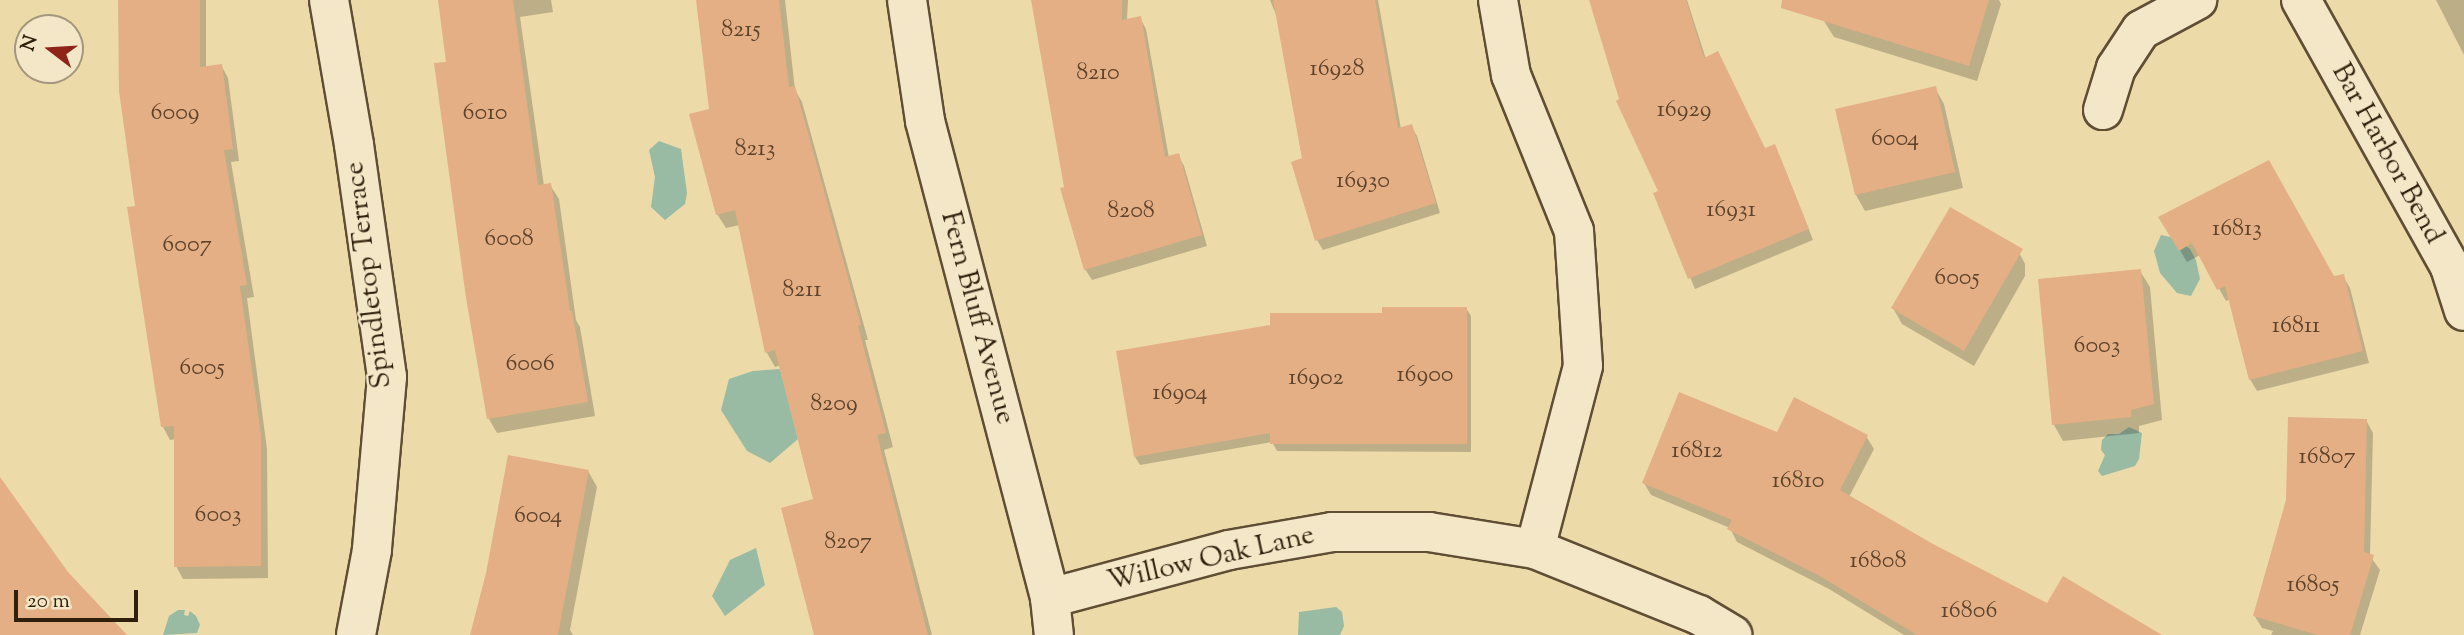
<!DOCTYPE html>
<style>
body{margin:0}
#map{position:relative;width:2464px;height:635px;overflow:hidden;background:#ecdaa9;font-family:"Sorts Mill Goudy",serif}
div>[style]{position:absolute}
[style*='--x']{left:calc(var(--x)*1px);top:calc(var(--y)*1px);width:calc(var(--w)*1px);rotate:calc(var(--a)*1deg)}
.water>*{inset:0;background:#99bba4}
.shadow>*{inset:0;background:#0003}
.building>*{inset:0;background:#e5af86}
.roads{filter:drop-shadow(2px 0 #604e34) drop-shadow(-2px 0 #604e34) drop-shadow(0 2px #604e34) drop-shadow(0 -2px #604e34)}
.street>*{height:38px;margin:-19px;padding:0 19px;transform-origin:19px;border-radius:19px;background:#f3e7c7}
span{translate:-50% -50%;white-space:nowrap;text-align:center;line-height:1.15;-webkit-text-stroke:5px #f3e7c7;paint-order:stroke}
.number-label{font-size:24px;color:#5e432b}
.number-label span{-webkit-text-stroke-width:0}
.street-label{font-size:28px;color:#311f0d}
.north{position:absolute;left:14px;top:14px;width:70px;height:70px;box-sizing:border-box;background:#f3e7c7;border:2px solid #a5977d;border-radius:50%;rotate:287deg;font-size:19px;font-weight:700;line-height:28px;text-align:center;color:#311f0d}
.north::after{content:'';display:block;margin:auto;width:24px;height:32px;background:#8f2418;clip-path:polygon(50% 0,100% 100%,50% 72%,0 100%)}
.scale{position:absolute;left:14px;top:590px;width:124px;height:32px;box-sizing:border-box;border:4px solid #311f0d;border-top:0;padding-left:9px;font-size:21px;line-height:24px;white-space:nowrap;color:#311f0d;-webkit-text-stroke:5px #f3e7c7;paint-order:stroke}
</style>
<div id="map">
<div class="water">
<div style="clip-path:polygon(659px 141px,681px 149px,687px 193px,685px 204px,665px 220px,651px 207px,655px 177px,649px 150px)"></div>
<div style="clip-path:polygon(2161px 235px,2175px 238px,2190px 249px,2196px 260px,2200px 279px,2191px 296px,2177px 293px,2160px 273px,2154px 251px)"></div>
<div style="clip-path:polygon(780px 369px,798px 439px,770px 463px,747px 451px,721px 410px,729px 379px,753px 371px)"></div>
<div style="clip-path:polygon(2129px 427px,2142px 433px,2139px 459px,2135px 466px,2102px 476px,2098px 471px,2105px 455px,2101px 450px,2102px 440px,2108px 434px,2119px 434px)"></div>
<div style="clip-path:polygon(756px 548px,765px 585px,725px 616px,712px 596px,730px 560px)"></div>
<div style="clip-path:polygon(1336px 607px,1342px 612px,1344px 626px,1340px 635px,1298px 635px,1299px 612px)"></div>
<div style="clip-path:polygon(178px 610px,185px 610px,184px 615px,188px 616px,190px 611px,196px 616px,200px 625px,197px 633px,163px 635px,169px 616px)"></div>
</div>
<div class="shadow">
<div style="clip-path:polygon(120px 0,206px 0,206px 68px,221px 65px,228px 78px,239px 161px,231px 162px,254px 297px,247px 298px,267px 449px,268px 578px,183px 579px,176px 566px,176px 439px,170px 440px,163px 427px,137px 207px)"></div>
<div style="clip-path:polygon(439px 0,551px 0,553px 12px,520px 17px,544px 186px,550px 185px,559px 199px,576px 320px,580px 327px,595px 416px,497px 433px,489px 419px,468px 297px,448px 63px)"></div>
<div style="clip-path:polygon(697px 0,785px 0,795px 90px,802px 102px,868px 340px,865px 340px,893px 447px,884px 450px,932px 635px,814px 635px,815px 501px,781px 365px,775px 367px,767px 353px,740px 225px,726px 228px,717px 214px,711px 110px)"></div>
<div style="clip-path:polygon(1033px 0,1128px 0,1127px 20px,1140px 18px,1146px 29px,1169px 158px,1178px 155px,1184px 166px,1207px 246px,1092px 280px,1085px 269px,1066px 189px)"></div>
<div style="clip-path:polygon(1270px 0,1378px 0,1401px 129px,1411px 126px,1417px 136px,1440px 213px,1323px 250px,1317px 240px,1277px 17px)"></div>
<div style="clip-path:polygon(1590px 0,1687px 0,1706px 59px,1765px 150px,1780px 157px,1813px 240px,1695px 289px,1655px 194px,1661px 192px,1621px 100px)"></div>
<div style="clip-path:polygon(1831px 0,1999px 0,2001px 4px,1977px 81px,1834px 37px,1824px 21px)"></div>
<div style="clip-path:polygon(2436px 0,2464px 0,2464px 55px)"></div>
<div style="clip-path:polygon(1935px 88px,1944px 104px,1963px 188px,1865px 211px,1856px 195px,1837px 110px)"></div>
<div style="clip-path:polygon(2160px 218px,2333px 278px,2343px 276px,2350px 288px,2369px 363px,2257px 391px,2250px 379px,2230px 299px,2226px 301px,2200px 255px,2187px 262px)"></div>
<div style="clip-path:polygon(2016px 247px,2025px 264px,2025px 276px,1974px 366px,1902px 324px,1893px 308px)"></div>
<div style="clip-path:polygon(2140px 271px,2150px 287px,2162px 420px,2139px 426px,2139px 433px,2063px 441px,2054px 425px)"></div>
<div style="clip-path:polygon(1466px 308px,1471px 316px,1471px 452px,1277px 451px,1272px 442px,1140px 465px,1135px 457px,1384px 315px)"></div>
<div style="clip-path:polygon(2366px 420px,2373px 433px,2370px 556px,2380px 570px,2360px 635px,2271px 635px,2273px 631px,2262px 628px,2254px 615px)"></div>
<div style="clip-path:polygon(1777px 434px,1866px 436px,1874px 449px,1849px 497px,1932px 546px,2048px 605px,2135px 635px,1904px 635px,1829px 589px,1737px 542px,1730px 528px,1651px 495px,1644px 483px)"></div>
<div style="clip-path:polygon(588px 471px,597px 487px,570px 630px,573px 635px,472px 635px)"></div>
</div>
<div class="building">
<div style="clip-path:polygon(118px 0,200px 0,200px 67px,222px 64px,233px 149px,224px 150px,247px 285px,240px 286px,261px 435px,261px 566px,174px 567px,174px 426px,161px 427px,127px 207px,135px 206px,119px 91px)"></div>
<div style="clip-path:polygon(438px 0,513px 0,538px 185px,551px 183px,570px 311px,572px 311px,588px 402px,487px 419px,466px 298px,434px 63px,446px 62px)"></div>
<div style="clip-path:polygon(696px 0,779px 0,789px 87px,795px 86px,861px 325px,858px 326px,886px 433px,877px 435px,928px 635px,814px 635px,781px 508px,813px 499px,775px 350px,765px 353px,735px 210px,716px 215px,689px 114px,709px 109px)"></div>
<div style="clip-path:polygon(1031px 0,1122px 0,1122px 20px,1141px 16px,1165px 157px,1179px 153px,1202px 235px,1084px 270px,1060px 188px,1064px 187px)"></div>
<div style="clip-path:polygon(1273px 0,1375px 0,1398px 128px,1412px 124px,1436px 203px,1315px 241px,1291px 162px,1302px 158px)"></div>
<div style="clip-path:polygon(1589px 0,1686px 0,1704px 58px,1718px 51px,1765px 148px,1775px 144px,1809px 229px,1688px 279px,1653px 193px,1658px 191px,1616px 101px,1619px 99px)"></div>
<div style="clip-path:polygon(1782px 0,1989px 0,1969px 66px,1781px 8px)"></div>
<div style="clip-path:polygon(1936px 86px,1955px 172px,1855px 195px,1835px 109px)"></div>
<div style="clip-path:polygon(2269px 160px,2334px 276px,2344px 274px,2363px 351px,2249px 380px,2225px 286px,2217px 290px,2192px 243px,2179px 251px,2158px 217px)"></div>
<div style="clip-path:polygon(1950px 207px,2023px 249px,1964px 351px,1891px 308px)"></div>
<div style="clip-path:polygon(2141px 269px,2154px 404px,2131px 410px,2131px 417px,2052px 425px,2038px 279px)"></div>
<div style="clip-path:polygon(1382px 307px,1467px 307px,1467px 444px,1270px 444px,1270px 433px,1134px 457px,1116px 351px,1270px 325px,1270px 313px,1382px 313px)"></div>
<div style="clip-path:polygon(1679px 392px,1777px 432px,1794px 397px,1868px 435px,1840px 490px,1933px 544px,2047px 603px,2063px 576px,2162px 635px,1917px 635px,1820px 576px,1727px 529px,1732px 520px,1642px 483px)"></div>
<div style="clip-path:polygon(2288px 417px,2367px 419px,2364px 552px,2374px 555px,2350px 635px,2318px 635px,2253px 616px,2286px 500px)"></div>
<div style="clip-path:polygon(508px 455px,589px 470px,558px 635px,470px 635px,486px 573px)"></div>
<div style="clip-path:polygon(0 477px,68px 572px,127px 635px,0 635px)"></div>
</div>
<div class="roads">
<div class="street">
<div style="--x:329;--y:0;--w:147;--a:80.2"></div>
<div style="--x:354;--y:145;--w:234;--a:81.9"></div>
<div style="--x:387;--y:377;--w:174;--a:95"></div>
<div style="--x:372;--y:550;--w:86;--a:100.7"></div>
<div style="--x:907;--y:0;--w:122;--a:81.5"></div>
<div style="--x:925;--y:121;--w:493;--a:75.3"></div>
<div style="--x:1050;--y:598;--w:37;--a:84"></div>
<div style="--x:1498;--y:0;--w:76;--a:80.2"></div>
<div style="--x:1511;--y:75;--w:168;--a:68"></div>
<div style="--x:1574;--y:231;--w:135;--a:86.2"></div>
<div style="--x:1583;--y:366;--w:189;--a:104.7"></div>
<div style="--x:2301;--y:0;--w:306;--a:60.8"></div>
<div style="--x:2450;--y:267;--w:46;--a:72.3"></div>
<div style="--x:2103;--y:110;--w:44;--a:-72.8"></div>
<div style="--x:2116;--y:68;--w:45;--a:-56.7"></div>
<div style="--x:2141;--y:30;--w:64;--a:-28.2"></div>
<div style="--x:1050;--y:598;--w:185;--a:-15"></div>
<div style="--x:1229;--y:550;--w:105;--a:-9.9"></div>
<div style="--x:1332;--y:532;--w:97;--a:0"></div>
<div style="--x:1429;--y:532;--w:107;--a:9.1"></div>
<div style="--x:1535;--y:549;--w:177;--a:21.9"></div>
<div style="--x:1699;--y:615;--w:39;--a:31"></div>
</div>
</div>
<div class="number-label">
<span style="left:741px;top:31px">8215</span>
<span style="left:1337px;top:70px">16928</span>
<span style="left:1098px;top:74px">8210</span>
<span style="left:1684px;top:111px">16929</span>
<span style="left:175px;top:114px">6009</span>
<span style="left:485px;top:114px">6010</span>
<span style="left:1895px;top:140px">6004</span>
<span style="left:755px;top:150px">8213</span>
<span style="left:1363px;top:182px">16930</span>
<span style="left:1731px;top:211px">16931</span>
<span style="left:1131px;top:212px">8208</span>
<span style="left:2237px;top:230px">16813</span>
<span style="left:509px;top:240px">6008</span>
<span style="left:187px;top:246px">6007</span>
<span style="left:1957px;top:279px">6005</span>
<span style="left:802px;top:291px">8211</span>
<span style="left:2296px;top:327px">16811</span>
<span style="left:2097px;top:347px">6003</span>
<span style="left:530px;top:365px">6006</span>
<span style="left:202px;top:369px">6005</span>
<span style="left:1425px;top:376px">16900</span>
<span style="left:1316px;top:379px">16902</span>
<span style="left:1180px;top:394px">16904</span>
<span style="left:834px;top:405px">8209</span>
<span style="left:1697px;top:452px">16812</span>
<span style="left:2327px;top:458px">16807</span>
<span style="left:1798px;top:482px">16810</span>
<span style="left:218px;top:516px">6003</span>
<span style="left:538px;top:517px">6004</span>
<span style="left:848px;top:543px">8207</span>
<span style="left:1878px;top:562px">16808</span>
<span style="left:2313px;top:586px">16805</span>
<span style="left:1969px;top:612px">16806</span>
</div>
<div class="street-label">
<span style="left:2387px;top:154px;rotate:61deg">Bar Harbor Bend</span>
<span style="left:369px;top:275px;rotate:-97deg">Spindletop Terrace</span>
<span style="left:977px;top:318px;rotate:75deg">Fern Bluff Avenue</span>
<span style="left:1211px;top:559px;rotate:-13deg">Willow Oak Lane</span>
</div>
<div class="north">N</div>
<div class="scale">20 m</div>
</div>
